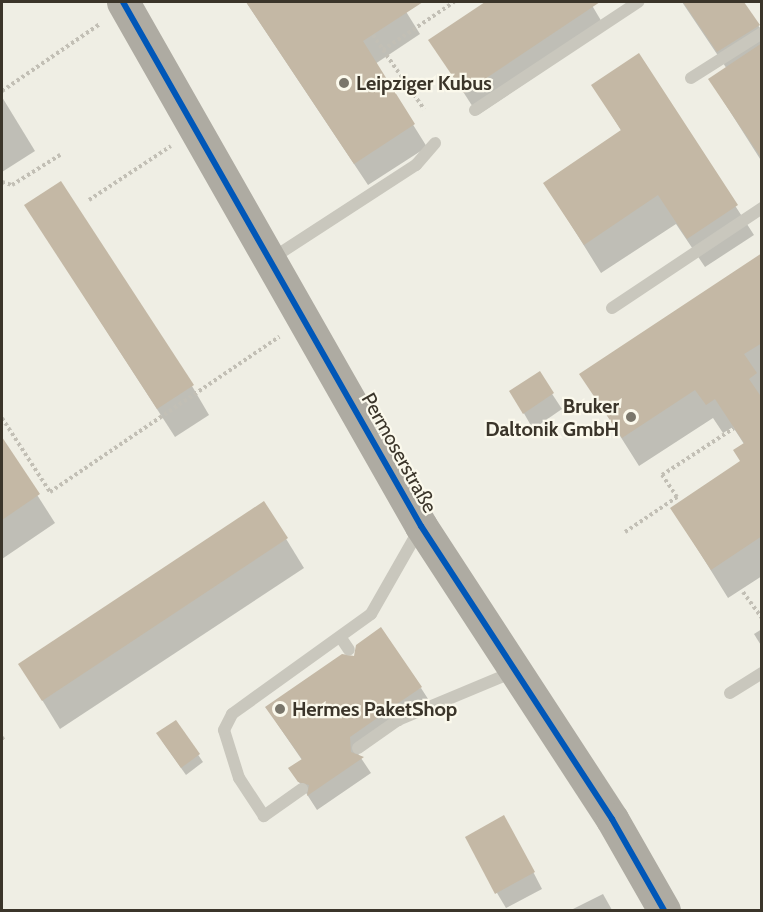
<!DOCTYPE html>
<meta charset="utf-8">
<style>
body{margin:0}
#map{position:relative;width:763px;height:912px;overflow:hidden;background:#efeee4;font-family:Cabin,sans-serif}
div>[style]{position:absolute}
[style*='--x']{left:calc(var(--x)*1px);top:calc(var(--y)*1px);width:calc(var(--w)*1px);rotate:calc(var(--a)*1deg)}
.shadow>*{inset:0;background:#0003}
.building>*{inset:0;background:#c4b8a5}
.path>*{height:4px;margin-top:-2px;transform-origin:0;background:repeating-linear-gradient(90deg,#c2bfb5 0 3px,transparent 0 6px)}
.lane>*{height:12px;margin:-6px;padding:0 6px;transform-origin:6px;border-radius:6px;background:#c9c7bd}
.primary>*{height:33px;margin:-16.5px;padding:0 16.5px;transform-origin:16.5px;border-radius:16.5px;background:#aeaba2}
.cycleway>*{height:6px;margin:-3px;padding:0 3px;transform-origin:3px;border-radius:3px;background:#0057b8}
.dots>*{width:16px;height:16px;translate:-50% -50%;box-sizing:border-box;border:3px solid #fbf9ec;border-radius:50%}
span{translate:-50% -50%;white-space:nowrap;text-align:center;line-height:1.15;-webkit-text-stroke:4.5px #fbf9ec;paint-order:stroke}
.poi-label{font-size:20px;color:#3b352a;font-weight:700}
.left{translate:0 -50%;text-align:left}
.right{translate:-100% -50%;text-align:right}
.street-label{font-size:20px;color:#3b352a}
.frame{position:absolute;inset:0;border:3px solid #3b352a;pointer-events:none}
</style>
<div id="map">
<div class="shadow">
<div style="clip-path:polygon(246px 2px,400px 2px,420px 34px,375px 64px,427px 147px,368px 185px)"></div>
<div style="clip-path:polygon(488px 2px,590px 2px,606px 29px,478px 115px,430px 40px)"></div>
<div style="clip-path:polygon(682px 2px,742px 2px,762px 31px,762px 162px,710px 80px,727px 69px)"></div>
<div style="clip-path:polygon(638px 55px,754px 235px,705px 267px,676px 224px,601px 273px,545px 183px,622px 132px,593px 85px)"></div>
<div style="clip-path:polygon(2px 97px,35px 151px,2px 172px)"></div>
<div style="clip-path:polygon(26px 206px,192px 386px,209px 415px,175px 437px)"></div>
<div style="clip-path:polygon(762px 255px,762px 576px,728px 598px,672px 508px,741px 462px,744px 444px,733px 427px,723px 433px,713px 418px,639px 466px,581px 374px)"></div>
<div style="clip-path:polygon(539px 374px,562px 409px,533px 429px,511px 391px)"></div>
<div style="clip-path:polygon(11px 454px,55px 523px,2px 559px,2px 460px)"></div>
<div style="clip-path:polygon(264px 503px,304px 568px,60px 729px,20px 664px)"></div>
<div style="clip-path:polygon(762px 629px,762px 647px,754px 634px)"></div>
<div style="clip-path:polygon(421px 688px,430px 702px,357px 752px,371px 773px,317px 810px,290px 768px,302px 760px,276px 722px)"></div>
<div style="clip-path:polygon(176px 722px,203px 762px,186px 775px,162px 741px)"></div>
<div style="clip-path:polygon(513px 833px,542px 889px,506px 908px,497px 893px)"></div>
<div style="clip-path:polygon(603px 894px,612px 910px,571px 910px)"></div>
</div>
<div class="building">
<div style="clip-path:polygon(246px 2px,423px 2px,363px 41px,415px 124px,354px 164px)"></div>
<div style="clip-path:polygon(485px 2px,600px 2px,464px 93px,428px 40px)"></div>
<div style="clip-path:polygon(683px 2px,744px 2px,760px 25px,717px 52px)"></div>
<div style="clip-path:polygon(762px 43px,762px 159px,708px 79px)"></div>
<div style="clip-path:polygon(639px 53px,738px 205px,687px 239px,658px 195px,584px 245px,543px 183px,621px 130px,591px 85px)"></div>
<div style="clip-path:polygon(61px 181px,194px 385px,157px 409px,24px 205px)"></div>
<div style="clip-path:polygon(762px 253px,762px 343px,744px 354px,757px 373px,749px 379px,762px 398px,762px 536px,711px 570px,670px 508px,740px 461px,733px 450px,744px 443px,715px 399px,706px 405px,695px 390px,622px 438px,579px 374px)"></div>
<div style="clip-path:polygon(540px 371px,554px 393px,523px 414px,509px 391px)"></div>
<div style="clip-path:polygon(2px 437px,40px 494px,2px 520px)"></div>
<div style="clip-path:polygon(264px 501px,288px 538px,42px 701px,18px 664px)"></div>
<div style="clip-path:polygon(381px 627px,422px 687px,397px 704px,385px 703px,383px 714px,350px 737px,351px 752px,364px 757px,307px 796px,309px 785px,298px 782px,288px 768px,302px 759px,265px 707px,342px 654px,354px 656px,356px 645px)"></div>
<div style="clip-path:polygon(176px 720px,200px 754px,181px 768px,156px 733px)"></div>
<div style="clip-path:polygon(504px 815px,535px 872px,495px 894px,465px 837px)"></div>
</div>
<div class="path">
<div style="--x:373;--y:35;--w:18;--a:56"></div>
<div style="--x:383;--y:50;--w:86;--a:-34.1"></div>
<div style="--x:383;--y:50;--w:72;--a:55.2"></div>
<div style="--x:2;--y:91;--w:119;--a:-34.4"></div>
<div style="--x:2;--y:182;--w:10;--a:17"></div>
<div style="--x:12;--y:185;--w:57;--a:-32"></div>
<div style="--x:89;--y:200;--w:98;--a:-33.4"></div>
<div style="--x:2;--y:418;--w:88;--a:57"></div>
<div style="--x:50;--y:492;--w:277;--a:-34.1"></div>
<div style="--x:625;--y:532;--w:63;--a:-33.9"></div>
<div style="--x:677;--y:497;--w:27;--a:-124"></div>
<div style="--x:662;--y:475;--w:86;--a:-33.1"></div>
<div style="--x:743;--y:592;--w:32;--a:54"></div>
<div style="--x:2;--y:737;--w:5;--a:68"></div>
</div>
<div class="lane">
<div style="--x:691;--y:78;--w:84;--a:-32.4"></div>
<div style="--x:475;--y:110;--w:196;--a:-33.5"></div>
<div style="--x:271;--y:259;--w:173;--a:-33"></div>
<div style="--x:416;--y:165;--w:29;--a:-49"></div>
<div style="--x:612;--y:308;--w:180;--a:-33.7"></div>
<div style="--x:341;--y:638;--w:14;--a:56"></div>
<div style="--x:730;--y:693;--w:38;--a:-32"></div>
<div style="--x:390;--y:709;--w:14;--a:54"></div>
<div style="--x:358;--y:748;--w:49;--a:-35"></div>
<div style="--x:398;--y:720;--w:127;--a:-22.7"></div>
<div style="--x:302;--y:789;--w:47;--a:144.6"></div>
<div style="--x:264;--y:816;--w:45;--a:-123.3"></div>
<div style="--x:239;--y:778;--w:50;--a:-107.4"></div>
<div style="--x:224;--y:730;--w:18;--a:-63"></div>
<div style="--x:232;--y:714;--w:171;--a:-35.7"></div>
<div style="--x:371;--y:614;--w:97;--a:-60.3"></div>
</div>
<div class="primary">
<div style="--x:123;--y:2;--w:603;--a:60.37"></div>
<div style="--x:421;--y:526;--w:350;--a:56.9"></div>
<div style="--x:612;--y:819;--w:105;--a:60.3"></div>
</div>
<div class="cycleway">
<div style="--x:123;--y:2;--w:603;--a:60.37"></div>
<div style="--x:421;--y:526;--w:350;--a:56.9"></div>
<div style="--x:612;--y:819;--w:105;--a:60.3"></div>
</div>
<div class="dots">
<div style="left:344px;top:83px;background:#7a766b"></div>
<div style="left:631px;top:417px;background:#7a766b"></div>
<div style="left:280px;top:709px;background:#7a766b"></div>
</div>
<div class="poi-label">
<span class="left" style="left:356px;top:83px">Leipziger Kubus</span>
<span class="right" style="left:619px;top:418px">Bruker<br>Daltonik GmbH</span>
<span class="left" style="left:292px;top:709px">Hermes PaketShop</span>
</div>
<div class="street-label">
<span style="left:399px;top:453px;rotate:61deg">Permoserstraße</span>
</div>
<div class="frame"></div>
</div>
